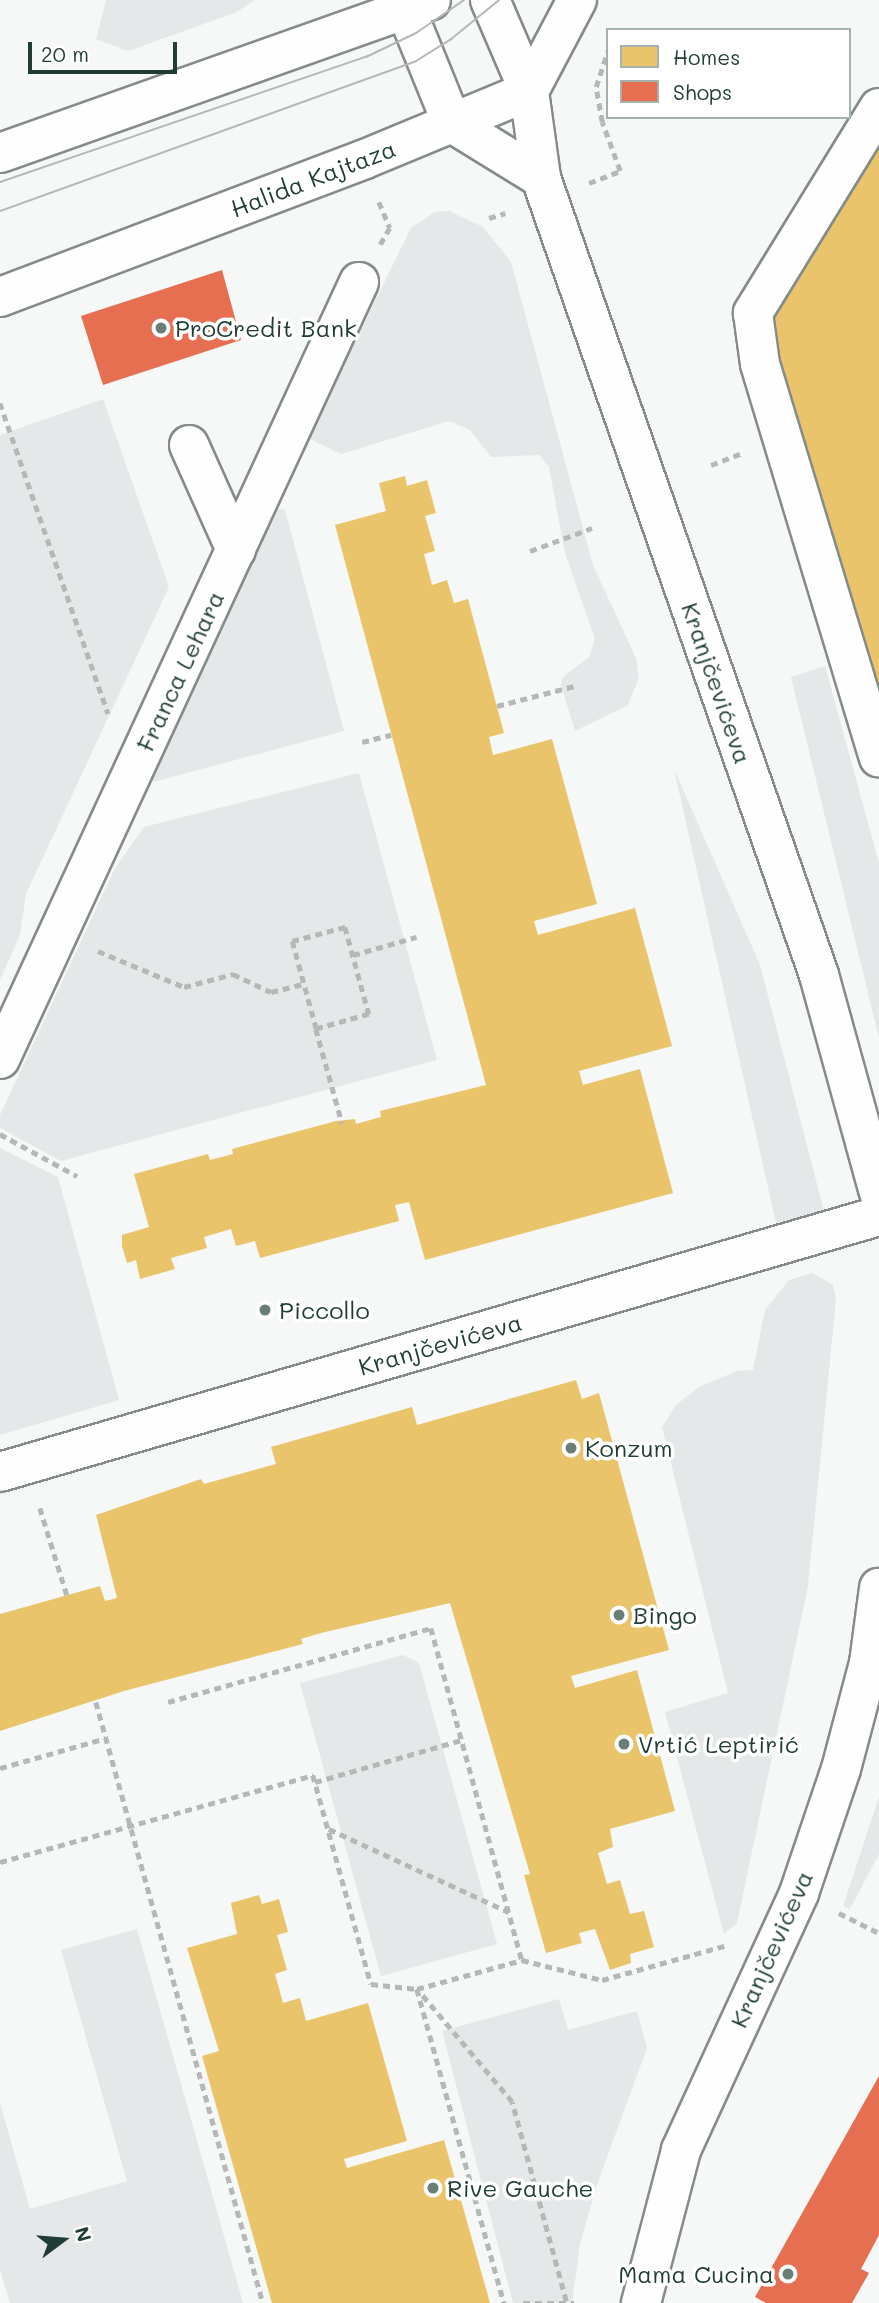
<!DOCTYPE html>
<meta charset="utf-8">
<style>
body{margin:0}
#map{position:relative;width:879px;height:2303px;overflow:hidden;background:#f6f7f7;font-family:Mali,sans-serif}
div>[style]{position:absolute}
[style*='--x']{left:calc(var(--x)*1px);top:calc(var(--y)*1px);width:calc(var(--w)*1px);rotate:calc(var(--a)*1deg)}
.green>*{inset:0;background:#e4e8e8}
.homes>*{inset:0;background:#e9c46a}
.shops>*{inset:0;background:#e76f51}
.path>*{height:4.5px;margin-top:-2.25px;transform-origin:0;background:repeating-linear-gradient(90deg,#b5b8b7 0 7px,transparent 0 12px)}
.roads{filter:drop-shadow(2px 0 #858b8a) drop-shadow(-2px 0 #858b8a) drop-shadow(0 2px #858b8a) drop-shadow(0 -2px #858b8a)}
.minor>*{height:38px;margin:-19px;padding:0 19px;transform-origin:19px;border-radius:19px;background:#fefefe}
.major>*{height:38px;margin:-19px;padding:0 19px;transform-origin:19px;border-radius:19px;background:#fefefe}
.tram>*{height:2px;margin:-1px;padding:0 1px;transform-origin:1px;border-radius:1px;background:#b5b8b7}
.dots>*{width:19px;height:19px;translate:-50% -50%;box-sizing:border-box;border:4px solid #fff;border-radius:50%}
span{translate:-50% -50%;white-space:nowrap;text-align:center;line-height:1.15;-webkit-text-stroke:7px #fff;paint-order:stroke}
.street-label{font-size:24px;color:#1f3d34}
.poi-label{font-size:24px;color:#1f3d34}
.left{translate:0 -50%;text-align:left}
.right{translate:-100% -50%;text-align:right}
.legend{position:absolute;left:606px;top:28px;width:245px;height:91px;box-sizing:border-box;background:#fff;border:2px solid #a5b1ae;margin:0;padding:9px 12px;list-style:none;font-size:21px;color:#1f3d34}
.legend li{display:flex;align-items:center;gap:14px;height:35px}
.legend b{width:35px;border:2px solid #a5b1ae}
.north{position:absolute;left:28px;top:2205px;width:70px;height:70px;-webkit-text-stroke:5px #fff;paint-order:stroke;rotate:74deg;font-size:19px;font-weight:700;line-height:28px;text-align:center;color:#1f3d34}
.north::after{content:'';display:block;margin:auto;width:24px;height:32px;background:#1f3d34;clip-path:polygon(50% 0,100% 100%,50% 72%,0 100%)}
.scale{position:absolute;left:28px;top:42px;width:149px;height:32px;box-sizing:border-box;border:4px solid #1f3d34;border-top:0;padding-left:9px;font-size:21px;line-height:24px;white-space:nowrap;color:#1f3d34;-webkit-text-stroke:5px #fff;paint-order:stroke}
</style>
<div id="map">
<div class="green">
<div style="clip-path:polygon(106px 0,254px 0,237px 12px,128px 51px,96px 39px)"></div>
<div style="clip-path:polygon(449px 211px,483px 227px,511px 262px,593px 565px,636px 658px,639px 678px,628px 705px,575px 731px,561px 685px,563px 677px,589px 657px,595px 639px,565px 553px,549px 467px,539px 455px,491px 457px,470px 430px,449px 421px,341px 454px,308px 438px,411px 228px,435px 212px)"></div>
<div style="clip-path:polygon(103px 399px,169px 587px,26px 894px,20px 935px,0 980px,0 435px)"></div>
<div style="clip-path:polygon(269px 508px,285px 510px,344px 731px,142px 785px)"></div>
<div style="clip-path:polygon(825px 666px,879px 863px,879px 1038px,791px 677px)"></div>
<div style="clip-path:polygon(674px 769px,760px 965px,824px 1211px,776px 1223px)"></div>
<div style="clip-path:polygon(359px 773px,437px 1060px,61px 1161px,0 1128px,0 1115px,115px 868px,144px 827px)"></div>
<div style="clip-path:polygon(0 1148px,58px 1177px,119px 1400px,0 1435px)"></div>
<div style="clip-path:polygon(812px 1273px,833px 1285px,836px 1299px,808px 1586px,737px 1923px,724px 1934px,665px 1712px,728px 1693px,662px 1427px,676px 1405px,699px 1387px,737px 1371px,753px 1370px,765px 1310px,789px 1280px)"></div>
<div style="clip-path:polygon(403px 1655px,419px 1663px,497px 1944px,381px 1976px,300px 1683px)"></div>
<div style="clip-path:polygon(879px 1797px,879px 1854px,850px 1909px,843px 1906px)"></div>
<div style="clip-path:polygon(137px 1929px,243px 2303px,10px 2303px,0 2270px,0 2103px,30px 2209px,127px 2181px,61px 1950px)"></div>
<div style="clip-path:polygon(559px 1999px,568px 2030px,637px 2011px,647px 2048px,598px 2182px,580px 2244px,572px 2303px,513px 2303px,442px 2031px)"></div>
</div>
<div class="homes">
<div style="clip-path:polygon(879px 146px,879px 694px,878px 694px,769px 322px)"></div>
<div style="clip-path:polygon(405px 476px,407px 486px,427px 480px,436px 513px,425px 516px,435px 551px,424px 554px,432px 585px,447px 580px,454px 603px,468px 599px,504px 733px,489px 737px,493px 755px,552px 739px,597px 904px,534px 921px,538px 935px,635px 908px,672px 1046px,579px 1071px,583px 1085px,640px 1069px,673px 1193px,425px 1260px,409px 1202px,395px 1205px,399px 1221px,260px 1258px,255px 1241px,236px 1246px,231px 1229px,204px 1237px,207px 1248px,171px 1258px,175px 1269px,140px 1279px,136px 1260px,127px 1263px,122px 1246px,122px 1235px,149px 1227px,134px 1174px,208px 1154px,210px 1160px,233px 1154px,232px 1149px,336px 1121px,355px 1119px,356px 1124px,381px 1117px,380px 1111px,486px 1085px,335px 525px,386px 511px,379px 483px)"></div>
<div style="clip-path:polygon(576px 1380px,582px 1399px,599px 1393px,669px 1650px,571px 1676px,575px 1688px,637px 1670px,675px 1811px,610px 1829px,613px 1847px,598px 1853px,607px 1884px,620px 1880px,630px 1914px,644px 1911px,654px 1947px,630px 1954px,631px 1963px,610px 1970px,595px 1929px,579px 1933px,582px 1943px,546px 1953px,524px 1875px,530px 1874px,450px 1603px,321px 1633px,301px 1639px,303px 1644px,124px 1691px,0 1731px,0 1614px,100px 1586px,105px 1601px,117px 1598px,96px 1515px,201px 1479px,204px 1484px,276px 1464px,271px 1447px,412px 1407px,417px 1425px)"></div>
<div style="clip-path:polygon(259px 1895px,262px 1904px,279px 1899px,288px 1932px,277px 1935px,287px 1970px,275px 1974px,283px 2003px,300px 1998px,306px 2021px,368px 2003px,407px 2141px,344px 2159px,347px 2168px,444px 2140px,490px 2303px,272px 2303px,202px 2056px,219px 2051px,187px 1948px,237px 1934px,231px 1903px)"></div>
</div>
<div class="shops">
<div style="clip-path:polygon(222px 270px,241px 340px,103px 385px,81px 316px)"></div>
<div style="clip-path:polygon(879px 2076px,879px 2235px,861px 2269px,869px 2273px,852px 2303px,766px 2303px,755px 2297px)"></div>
</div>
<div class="path">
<div style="--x:589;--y:183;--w:33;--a:-21"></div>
<div style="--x:620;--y:171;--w:52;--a:-110.2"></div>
<div style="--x:602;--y:122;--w:36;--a:-100"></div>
<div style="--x:596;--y:87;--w:38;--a:-72"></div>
<div style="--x:379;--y:202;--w:28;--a:67"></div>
<div style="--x:390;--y:228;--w:20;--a:120"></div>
<div style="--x:489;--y:218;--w:17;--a:-17"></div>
<div style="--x:0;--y:403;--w:329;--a:70.8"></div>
<div style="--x:711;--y:465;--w:33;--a:-21"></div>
<div style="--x:530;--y:551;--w:66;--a:-20.4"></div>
<div style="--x:497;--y:706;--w:84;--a:-14.5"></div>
<div style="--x:362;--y:742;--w:30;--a:-14"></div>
<div style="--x:345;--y:927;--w:90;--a:74.6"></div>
<div style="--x:369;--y:1014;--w:55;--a:164.2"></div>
<div style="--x:316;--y:1029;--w:91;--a:-105.3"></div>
<div style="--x:292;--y:941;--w:55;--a:-14.8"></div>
<div style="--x:98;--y:951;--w:93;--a:22.7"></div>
<div style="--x:184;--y:987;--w:51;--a:-14.9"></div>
<div style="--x:233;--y:974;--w:42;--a:25.3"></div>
<div style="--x:271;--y:992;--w:33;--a:-14"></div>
<div style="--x:353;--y:955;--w:66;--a:-15.9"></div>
<div style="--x:316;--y:1029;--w:98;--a:74.5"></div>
<div style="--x:0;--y:1134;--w:88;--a:28.6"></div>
<div style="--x:40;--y:1508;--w:91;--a:72.8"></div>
<div style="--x:96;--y:1702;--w:624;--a:74.47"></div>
<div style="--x:168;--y:1702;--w:273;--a:-15.7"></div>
<div style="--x:431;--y:1628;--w:344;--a:74.7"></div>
<div style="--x:0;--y:1768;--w:110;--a:-15.8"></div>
<div style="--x:315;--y:1782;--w:152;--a:-16"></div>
<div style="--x:329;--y:1829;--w:198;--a:24.8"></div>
<div style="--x:0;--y:1862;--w:325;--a:-15.5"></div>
<div style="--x:313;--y:1775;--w:217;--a:74.5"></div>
<div style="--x:371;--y:1984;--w:46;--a:6.2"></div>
<div style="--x:417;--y:1989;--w:326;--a:74.5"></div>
<div style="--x:839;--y:1913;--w:45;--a:26.6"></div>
<div style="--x:566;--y:2301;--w:206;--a:-105.2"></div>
<div style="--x:512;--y:2102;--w:148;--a:-130.1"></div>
<div style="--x:417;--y:1989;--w:109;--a:-15.4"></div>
<div style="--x:522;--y:1960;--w:82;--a:14"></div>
<div style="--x:602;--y:1980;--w:127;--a:-15.6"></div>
<div style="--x:523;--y:2303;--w:51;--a:0"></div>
</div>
<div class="roads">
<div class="minor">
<div style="--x:402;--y:0;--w:133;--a:67.9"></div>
<div style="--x:452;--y:123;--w:105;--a:31.7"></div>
<div style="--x:490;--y:0;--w:99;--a:66.8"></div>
<div style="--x:529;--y:91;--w:88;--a:82.1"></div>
<div style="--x:541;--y:178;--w:844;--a:70.77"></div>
<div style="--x:819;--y:975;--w:226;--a:74.6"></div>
<div style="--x:879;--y:108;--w:241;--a:121.6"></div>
<div style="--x:753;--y:313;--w:51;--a:82.2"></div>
<div style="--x:760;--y:364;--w:411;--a:73.2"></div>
<div style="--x:189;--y:445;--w:115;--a:65.9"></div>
<div style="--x:0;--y:1059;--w:856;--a:-65.2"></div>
<div style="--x:0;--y:1472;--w:916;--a:-16.24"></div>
<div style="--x:641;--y:2303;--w:158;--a:-75.3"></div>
<div style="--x:681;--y:2150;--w:283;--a:-65.3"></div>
<div style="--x:799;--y:1893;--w:131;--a:-71.3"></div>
<div style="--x:841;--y:1769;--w:110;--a:-75.2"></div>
<div style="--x:869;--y:1663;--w:76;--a:-82.4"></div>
</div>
<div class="major">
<div style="--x:0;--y:153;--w:457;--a:-19.5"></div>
<div style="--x:0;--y:297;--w:390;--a:-20.7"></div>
<div style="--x:365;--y:159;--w:178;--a:-22.5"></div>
<div style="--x:529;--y:91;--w:103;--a:-62.2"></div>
</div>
</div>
<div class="tram">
<div style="--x:0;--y:182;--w:387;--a:-18.9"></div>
<div style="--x:366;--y:57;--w:55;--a:-25.6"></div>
<div style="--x:416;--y:33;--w:58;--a:-34.5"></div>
<div style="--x:0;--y:211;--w:442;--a:-19.8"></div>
<div style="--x:416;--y:61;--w:40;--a:-32"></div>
<div style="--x:450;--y:40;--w:63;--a:-39.2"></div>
</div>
<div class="dots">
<div style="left:161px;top:328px;background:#6a7e78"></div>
<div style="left:265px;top:1310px;background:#6a7e78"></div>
<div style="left:571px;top:1448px;background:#6a7e78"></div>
<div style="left:619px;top:1615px;background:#6a7e78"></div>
<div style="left:624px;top:1744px;background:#6a7e78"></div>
<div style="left:433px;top:2188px;background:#6a7e78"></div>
<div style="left:788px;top:2274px;background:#6a7e78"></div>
</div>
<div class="street-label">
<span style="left:313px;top:178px;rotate:-21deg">Halida Kajtaza</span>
<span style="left:180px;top:671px;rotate:-65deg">Franca Lehara</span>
<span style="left:717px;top:683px;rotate:71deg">Kranjčevićeva</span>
<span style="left:440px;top:1344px;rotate:-16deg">Kranjčevićeva</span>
<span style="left:771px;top:1949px;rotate:-66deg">Kranjčevićeva</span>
</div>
<div class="poi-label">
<span class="left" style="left:175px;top:328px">ProCredit Bank</span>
<span class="left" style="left:279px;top:1310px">Piccollo</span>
<span class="left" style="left:585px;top:1448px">Konzum</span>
<span class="left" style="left:633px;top:1615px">Bingo</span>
<span class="left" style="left:638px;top:1744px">Vrtić Leptirić</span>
<span class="left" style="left:447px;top:2188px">Rive Gauche</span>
<span class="right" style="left:774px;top:2274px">Mama Cucina</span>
</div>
<ul class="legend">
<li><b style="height:19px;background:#e9c46a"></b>Homes</li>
<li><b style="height:19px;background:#e76f51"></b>Shops</li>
</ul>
<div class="north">N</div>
<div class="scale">20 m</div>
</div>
